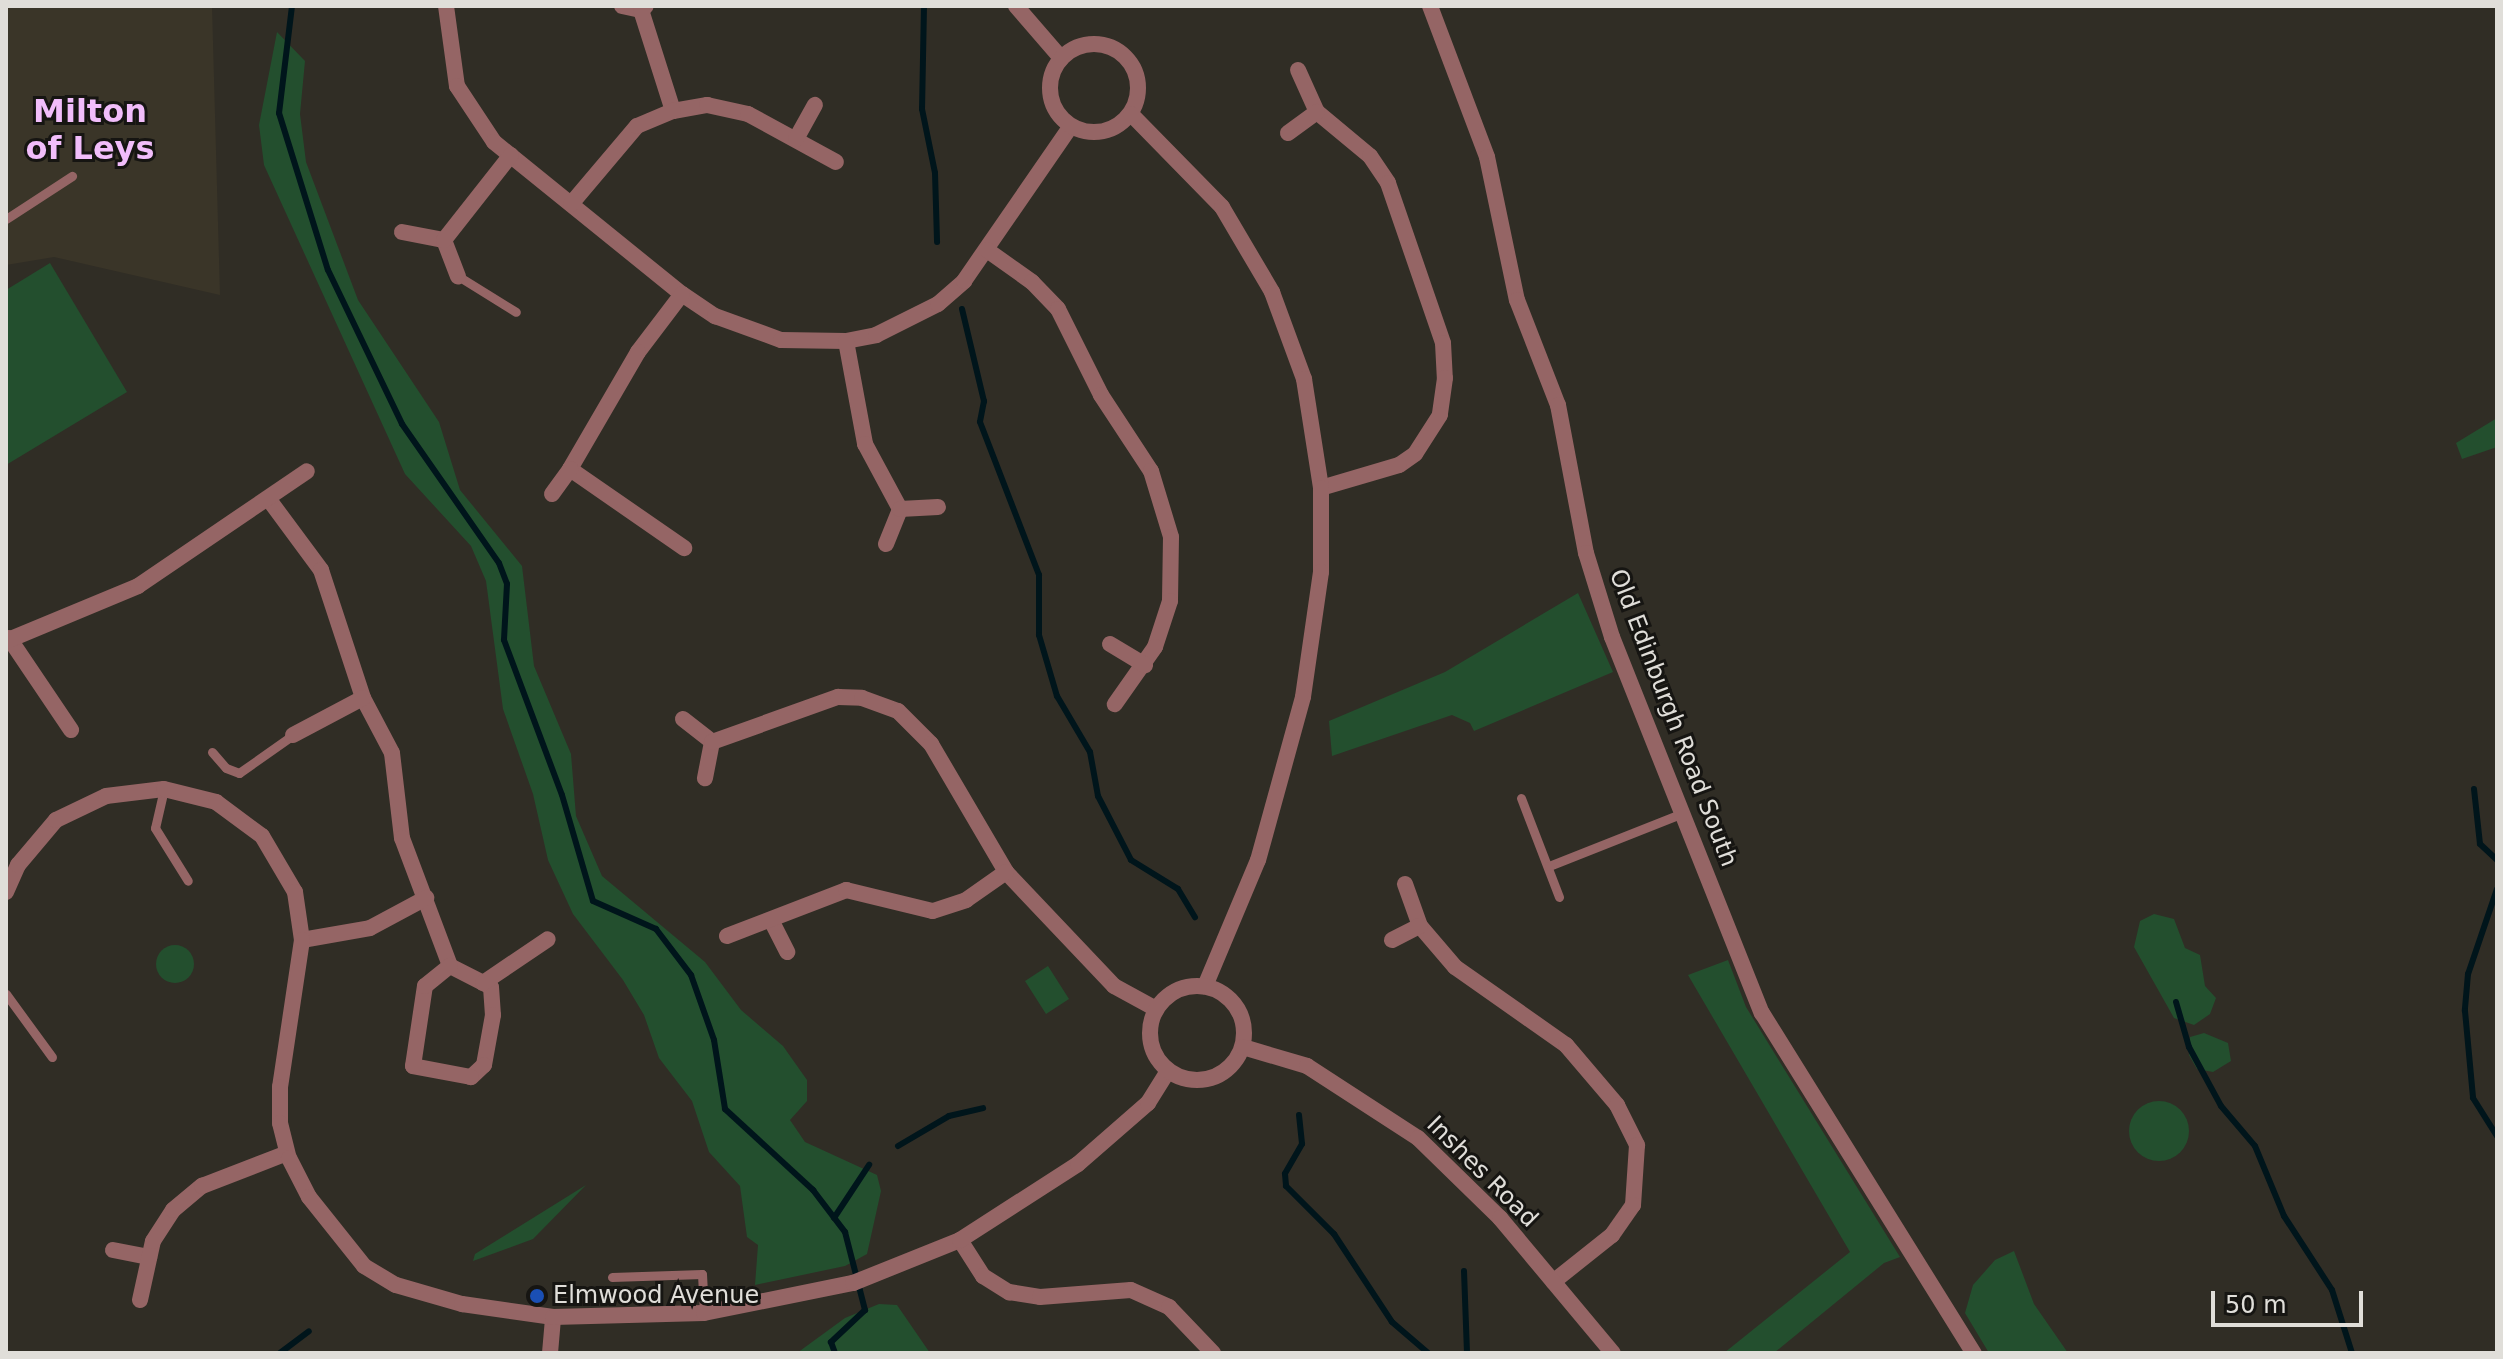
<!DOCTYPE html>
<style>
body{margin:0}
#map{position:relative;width:2503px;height:1359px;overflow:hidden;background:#302d25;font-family:"DejaVu Sans",sans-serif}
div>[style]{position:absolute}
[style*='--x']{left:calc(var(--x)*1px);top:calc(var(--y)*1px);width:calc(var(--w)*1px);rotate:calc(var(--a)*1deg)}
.built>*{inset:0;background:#3a3528}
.green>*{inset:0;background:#234f2e}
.round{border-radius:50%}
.stream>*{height:6px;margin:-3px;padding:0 3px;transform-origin:3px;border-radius:3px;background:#00151b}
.service>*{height:9px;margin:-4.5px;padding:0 4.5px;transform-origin:4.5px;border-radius:4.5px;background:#956565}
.minor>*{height:16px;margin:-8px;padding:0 8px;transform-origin:8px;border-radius:8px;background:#956565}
.tertiary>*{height:16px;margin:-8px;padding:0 8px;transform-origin:8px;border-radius:8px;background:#956565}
.tertiary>.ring{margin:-8px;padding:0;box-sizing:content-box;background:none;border:16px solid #956565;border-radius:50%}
.dots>*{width:22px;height:22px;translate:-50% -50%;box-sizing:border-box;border:4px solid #161512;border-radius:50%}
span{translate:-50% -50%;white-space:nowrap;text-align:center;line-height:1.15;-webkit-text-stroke:6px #161512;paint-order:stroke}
.street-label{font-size:24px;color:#e0ded9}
.poi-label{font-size:24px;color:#e0ded9}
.left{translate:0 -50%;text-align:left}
.district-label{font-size:32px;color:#f1bdfa;font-weight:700}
.frame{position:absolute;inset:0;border:8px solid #e0ded9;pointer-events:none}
.scale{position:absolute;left:2211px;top:1291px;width:152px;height:36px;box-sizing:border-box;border:4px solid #e0ded9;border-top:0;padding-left:10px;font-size:24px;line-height:28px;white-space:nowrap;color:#e0ded9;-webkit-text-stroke:6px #161512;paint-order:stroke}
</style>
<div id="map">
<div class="built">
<div style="clip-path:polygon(6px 6px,212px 6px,220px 295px,54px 257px,6px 265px)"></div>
</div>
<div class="green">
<div style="clip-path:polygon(277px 32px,305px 61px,300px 114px,306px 162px,358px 300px,439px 422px,460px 490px,522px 566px,534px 666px,571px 754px,576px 816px,602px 876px,705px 962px,741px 1010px,783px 1046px,807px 1080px,807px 1101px,790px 1120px,805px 1142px,877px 1175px,881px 1191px,867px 1254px,845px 1266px,755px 1285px,758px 1245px,747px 1237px,740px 1186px,709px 1152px,692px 1101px,659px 1058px,644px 1015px,623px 980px,573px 914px,548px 860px,533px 794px,503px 709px,486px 581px,471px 546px,405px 474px,264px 165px,259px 125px)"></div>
<div style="clip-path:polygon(50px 263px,127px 392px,6px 465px,6px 290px)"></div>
<div style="clip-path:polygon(2497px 418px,2497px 447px,2462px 459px,2456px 443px)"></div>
<div style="clip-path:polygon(1578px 593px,1613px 672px,1474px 731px,1470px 723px,1452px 715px,1332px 756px,1329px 721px,1445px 672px)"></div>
<div style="clip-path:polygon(2154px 914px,2174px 919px,2185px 948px,2200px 955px,2205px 986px,2216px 998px,2210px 1014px,2194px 1025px,2174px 1018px,2134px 947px,2140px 921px)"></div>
<div class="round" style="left:156px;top:945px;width:38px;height:38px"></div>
<div style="clip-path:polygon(1728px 960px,1746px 1007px,1900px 1257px,1884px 1263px,1774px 1353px,1724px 1353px,1850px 1252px,1688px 975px)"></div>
<div style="clip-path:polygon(1048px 966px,1069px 999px,1046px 1014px,1025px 981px)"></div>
<div style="clip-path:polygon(2204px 1033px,2228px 1043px,2231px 1061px,2213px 1072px,2197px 1069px,2189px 1055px,2190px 1037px)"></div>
<div class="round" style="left:2129px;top:1101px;width:60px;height:60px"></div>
<div style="clip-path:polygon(586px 1185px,533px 1239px,473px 1261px,475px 1254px)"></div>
<div style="clip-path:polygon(2014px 1251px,2034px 1304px,2068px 1353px,1989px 1353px,1965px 1313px,1973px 1285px,1995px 1260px)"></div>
<div style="clip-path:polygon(879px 1304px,897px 1305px,930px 1353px,797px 1353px,845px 1318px)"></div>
</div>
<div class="stream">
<div style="--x:292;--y:6;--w:108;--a:96.9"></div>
<div style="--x:279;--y:113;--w:164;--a:72.7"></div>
<div style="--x:328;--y:270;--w:171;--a:64.3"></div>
<div style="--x:402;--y:424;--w:169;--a:55.1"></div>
<div style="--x:499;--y:563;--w:22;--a:69"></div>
<div style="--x:507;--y:584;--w:56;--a:93.1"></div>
<div style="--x:504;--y:640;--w:165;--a:69.5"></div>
<div style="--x:562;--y:795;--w:110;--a:73.7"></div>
<div style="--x:593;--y:901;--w:69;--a:24"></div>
<div style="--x:656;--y:929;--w:58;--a:52.7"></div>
<div style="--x:691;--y:975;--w:69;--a:70.5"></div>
<div style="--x:714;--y:1040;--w:70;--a:80.9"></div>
<div style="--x:725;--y:1109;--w:120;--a:42.6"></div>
<div style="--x:813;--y:1190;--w:53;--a:52.7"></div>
<div style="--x:845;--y:1232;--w:81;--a:75.6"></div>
<div style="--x:865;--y:1310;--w:47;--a:136.7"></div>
<div style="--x:831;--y:1342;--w:12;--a:70"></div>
<div style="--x:924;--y:6;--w:103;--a:91.1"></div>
<div style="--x:922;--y:109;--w:65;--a:78.5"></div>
<div style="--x:935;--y:173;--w:69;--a:88.3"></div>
<div style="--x:962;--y:309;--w:95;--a:76.6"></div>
<div style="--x:984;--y:401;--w:21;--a:101"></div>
<div style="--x:980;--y:422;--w:164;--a:68.9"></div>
<div style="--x:1039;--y:575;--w:60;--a:90"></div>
<div style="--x:1039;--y:635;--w:64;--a:73.6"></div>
<div style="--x:1057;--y:696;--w:65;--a:59.5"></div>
<div style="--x:1090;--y:752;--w:45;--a:79.7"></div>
<div style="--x:1098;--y:796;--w:72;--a:62.7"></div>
<div style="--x:1131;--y:860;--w:55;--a:31.7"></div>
<div style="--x:1178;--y:889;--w:33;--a:59"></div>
<div style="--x:2474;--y:789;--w:55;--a:83.8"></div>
<div style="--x:2480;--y:844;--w:23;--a:43"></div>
<div style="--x:2497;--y:889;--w:90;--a:108.8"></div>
<div style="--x:2468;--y:974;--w:37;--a:95"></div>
<div style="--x:2465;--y:1011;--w:87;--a:84.7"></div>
<div style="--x:2473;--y:1098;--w:45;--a:57.7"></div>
<div style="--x:2176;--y:1002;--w:47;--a:73.9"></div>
<div style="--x:2189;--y:1047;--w:67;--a:61.5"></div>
<div style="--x:2221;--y:1106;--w:52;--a:49.6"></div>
<div style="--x:2255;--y:1146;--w:76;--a:67.5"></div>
<div style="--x:2284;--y:1216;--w:88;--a:57"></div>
<div style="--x:2332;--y:1290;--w:66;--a:72.4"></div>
<div style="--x:1299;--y:1115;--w:29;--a:84"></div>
<div style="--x:1302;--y:1144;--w:34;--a:120"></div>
<div style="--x:1285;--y:1174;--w:12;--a:85"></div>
<div style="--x:1286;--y:1186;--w:68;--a:45"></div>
<div style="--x:1334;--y:1234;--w:105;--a:56.6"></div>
<div style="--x:1392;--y:1322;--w:48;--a:40.7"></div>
<div style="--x:898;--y:1146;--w:59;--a:-30.5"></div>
<div style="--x:949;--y:1116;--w:35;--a:-13"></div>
<div style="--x:834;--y:1218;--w:64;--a:-56.6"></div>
<div style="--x:1464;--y:1271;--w:82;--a:87.9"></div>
<div style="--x:280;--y:1353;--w:36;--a:-37"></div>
</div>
<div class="service">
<div style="--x:6;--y:219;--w:79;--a:-33.1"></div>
<div style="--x:458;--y:276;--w:68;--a:31.8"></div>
<div style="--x:212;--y:752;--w:21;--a:49"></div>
<div style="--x:226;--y:768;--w:14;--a:21"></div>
<div style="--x:239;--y:773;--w:66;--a:-35.1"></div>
<div style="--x:164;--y:789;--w:40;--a:103"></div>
<div style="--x:155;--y:828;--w:62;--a:58.1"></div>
<div style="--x:1521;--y:798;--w:106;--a:69"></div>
<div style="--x:1549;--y:866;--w:144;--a:-21.6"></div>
<div style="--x:6;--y:994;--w:78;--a:53.9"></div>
<div style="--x:612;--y:1277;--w:90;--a:-1.9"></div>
<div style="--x:702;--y:1274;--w:39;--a:87"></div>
</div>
<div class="minor">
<div style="--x:446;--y:6;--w:81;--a:82.2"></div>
<div style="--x:457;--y:86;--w:67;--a:56.5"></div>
<div style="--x:494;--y:142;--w:242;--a:39"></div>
<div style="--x:682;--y:294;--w:40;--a:34"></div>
<div style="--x:715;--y:316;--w:70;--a:20"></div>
<div style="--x:781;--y:340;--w:65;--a:0.9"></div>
<div style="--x:846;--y:341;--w:31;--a:-11"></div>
<div style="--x:876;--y:335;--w:69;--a:-26.6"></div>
<div style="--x:938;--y:304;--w:35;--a:-41"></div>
<div style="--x:964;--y:281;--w:188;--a:-55.4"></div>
<div style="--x:622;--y:6;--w:19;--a:12"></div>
<div style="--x:641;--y:10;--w:6;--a:-39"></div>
<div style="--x:1430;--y:6;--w:161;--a:69.3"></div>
<div style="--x:1487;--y:157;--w:146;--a:78.2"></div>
<div style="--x:1517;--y:300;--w:113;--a:68.7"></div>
<div style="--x:1558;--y:405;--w:151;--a:79.3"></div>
<div style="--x:1586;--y:553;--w:88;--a:72.8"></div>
<div style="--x:1612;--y:637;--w:405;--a:68.3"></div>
<div style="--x:1762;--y:1013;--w:401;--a:58.1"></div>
<div style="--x:641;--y:10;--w:106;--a:72.4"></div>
<div style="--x:673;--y:111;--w:35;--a:-10"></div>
<div style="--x:707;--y:105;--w:42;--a:12.4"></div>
<div style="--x:748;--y:114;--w:100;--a:28.6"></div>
<div style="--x:1298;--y:70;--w:46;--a:65.7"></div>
<div style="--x:1317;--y:112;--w:69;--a:39.7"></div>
<div style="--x:1370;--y:156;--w:32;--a:56"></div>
<div style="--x:1388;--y:183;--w:169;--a:71"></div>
<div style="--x:1443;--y:343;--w:35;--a:87"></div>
<div style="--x:1445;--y:378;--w:37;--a:98"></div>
<div style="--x:1440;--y:415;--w:46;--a:122.7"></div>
<div style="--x:1415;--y:454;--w:19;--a:145"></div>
<div style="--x:1399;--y:465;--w:81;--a:163.6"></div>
<div style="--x:1288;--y:133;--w:36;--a:-36"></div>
<div style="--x:796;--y:139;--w:39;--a:-61"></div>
<div style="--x:571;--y:204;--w:102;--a:-49.8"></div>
<div style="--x:637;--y:126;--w:39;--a:-23"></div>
<div style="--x:402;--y:232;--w:43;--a:10.8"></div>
<div style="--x:444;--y:240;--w:39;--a:69"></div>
<div style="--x:444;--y:240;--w:108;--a:-51.8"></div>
<div style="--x:987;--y:250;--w:55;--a:35.4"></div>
<div style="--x:1032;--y:282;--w:37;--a:46"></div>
<div style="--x:1058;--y:309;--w:96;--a:63.4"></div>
<div style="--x:1101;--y:395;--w:91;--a:56.7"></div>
<div style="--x:1151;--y:471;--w:69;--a:73.1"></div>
<div style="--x:1171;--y:537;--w:64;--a:90.9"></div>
<div style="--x:1170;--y:601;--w:48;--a:108.1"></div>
<div style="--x:1155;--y:647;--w:70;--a:125.1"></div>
<div style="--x:682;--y:294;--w:73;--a:127.2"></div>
<div style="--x:638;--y:352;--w:135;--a:120.2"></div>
<div style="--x:570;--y:469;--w:139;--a:34.7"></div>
<div style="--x:846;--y:341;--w:105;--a:79.5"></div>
<div style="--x:865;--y:444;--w:74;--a:61.7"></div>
<div style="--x:552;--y:494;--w:31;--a:-54"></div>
<div style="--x:270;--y:501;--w:86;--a:53.5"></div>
<div style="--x:321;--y:570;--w:135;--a:71.8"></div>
<div style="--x:363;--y:698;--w:62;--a:62.2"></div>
<div style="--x:392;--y:753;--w:86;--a:83.3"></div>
<div style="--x:402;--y:838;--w:137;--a:69.4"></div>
<div style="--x:886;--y:544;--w:38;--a:-68"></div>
<div style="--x:900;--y:509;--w:38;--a:-3"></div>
<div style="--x:9;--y:638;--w:111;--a:56"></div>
<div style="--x:6;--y:641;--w:143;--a:-22.6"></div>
<div style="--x:138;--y:586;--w:204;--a:-34.2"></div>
<div style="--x:1110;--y:644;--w:41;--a:31"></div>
<div style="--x:683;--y:719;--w:37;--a:38"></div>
<div style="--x:712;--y:742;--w:37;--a:101"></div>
<div style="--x:293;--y:735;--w:79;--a:-27.9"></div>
<div style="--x:712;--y:742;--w:134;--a:-19.7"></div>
<div style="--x:838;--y:697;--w:24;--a:2"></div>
<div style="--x:862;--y:698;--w:38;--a:20"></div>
<div style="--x:898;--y:711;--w:47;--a:45"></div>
<div style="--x:931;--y:744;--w:148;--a:59.6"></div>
<div style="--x:1006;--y:872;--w:157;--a:46.5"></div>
<div style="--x:1114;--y:986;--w:48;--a:28.7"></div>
<div style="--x:1405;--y:884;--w:45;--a:70.3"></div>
<div style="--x:1420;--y:926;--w:54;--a:49.5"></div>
<div style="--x:1455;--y:967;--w:136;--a:35.1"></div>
<div style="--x:1566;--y:1045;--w:79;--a:49.6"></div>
<div style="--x:1617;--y:1105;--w:45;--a:63.4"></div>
<div style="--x:1637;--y:1145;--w:60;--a:93.8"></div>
<div style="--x:1633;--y:1205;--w:37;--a:125"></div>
<div style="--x:1612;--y:1235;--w:75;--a:141.5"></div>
<div style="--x:771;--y:920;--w:36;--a:63"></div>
<div style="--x:727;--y:936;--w:128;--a:-21.1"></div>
<div style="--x:846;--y:890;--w:89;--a:13.6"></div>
<div style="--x:933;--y:911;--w:35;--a:-18"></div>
<div style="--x:966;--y:900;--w:49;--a:-35"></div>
<div style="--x:302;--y:940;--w:69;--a:-10"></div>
<div style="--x:370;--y:928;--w:64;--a:-28.2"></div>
<div style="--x:1392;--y:940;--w:31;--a:-27"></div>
<div style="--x:450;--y:966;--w:46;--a:27.1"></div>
<div style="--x:491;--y:987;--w:28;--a:86"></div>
<div style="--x:493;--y:1015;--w:51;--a:100.2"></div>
<div style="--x:484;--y:1065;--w:18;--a:137"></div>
<div style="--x:471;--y:1077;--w:59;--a:-169.3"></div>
<div style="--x:413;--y:1066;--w:81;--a:-81.5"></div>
<div style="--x:425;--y:986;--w:32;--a:-39"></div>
<div style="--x:483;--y:983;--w:78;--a:-34.1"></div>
<div style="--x:960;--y:1240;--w:43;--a:57.4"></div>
<div style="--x:983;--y:1276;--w:31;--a:32"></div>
<div style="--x:1009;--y:1292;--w:31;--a:9"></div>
<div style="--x:1040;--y:1297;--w:91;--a:-4.4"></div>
<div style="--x:1131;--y:1290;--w:42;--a:24.1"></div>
<div style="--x:1169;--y:1307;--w:64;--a:46.3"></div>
<div style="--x:113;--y:1250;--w:37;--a:11"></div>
<div style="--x:140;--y:1300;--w:60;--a:-77.6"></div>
<div style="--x:153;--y:1241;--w:37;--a:-57"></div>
<div style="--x:173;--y:1210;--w:38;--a:-40"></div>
<div style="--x:202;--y:1186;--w:91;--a:-21.2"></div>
<div style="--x:550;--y:1353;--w:36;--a:-85"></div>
</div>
<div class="tertiary">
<div style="--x:1016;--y:6;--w:69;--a:49.1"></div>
<div class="ring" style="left:1050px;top:44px;width:72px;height:72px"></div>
<div style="--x:1131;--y:114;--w:130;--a:45.6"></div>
<div style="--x:1222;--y:207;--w:99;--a:59.5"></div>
<div style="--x:1272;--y:292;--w:93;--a:69.8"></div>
<div style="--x:1304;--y:379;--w:110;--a:81.1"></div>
<div style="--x:1321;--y:488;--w:84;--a:90"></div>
<div style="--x:1321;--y:572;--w:126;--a:98.2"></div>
<div style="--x:1303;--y:697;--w:169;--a:105.4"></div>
<div style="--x:1258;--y:860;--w:137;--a:112.8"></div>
<div style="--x:6;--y:892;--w:30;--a:-66"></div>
<div style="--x:18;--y:865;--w:59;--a:-49.8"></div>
<div style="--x:56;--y:820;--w:55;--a:-25.6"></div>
<div style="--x:106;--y:796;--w:58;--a:-6.9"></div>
<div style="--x:164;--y:789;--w:54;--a:14"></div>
<div style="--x:216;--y:802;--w:57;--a:36.5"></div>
<div style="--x:262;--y:836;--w:65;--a:59.5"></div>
<div style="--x:295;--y:892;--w:49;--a:81.7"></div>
<div style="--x:302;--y:940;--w:149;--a:98.5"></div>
<div style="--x:280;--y:1087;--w:36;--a:90"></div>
<div style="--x:280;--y:1123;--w:36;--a:76"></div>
<div style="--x:289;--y:1158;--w:44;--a:62.9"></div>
<div style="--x:309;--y:1197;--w:88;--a:51.4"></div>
<div style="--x:364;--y:1266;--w:37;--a:31"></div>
<div style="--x:396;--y:1285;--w:69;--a:16.1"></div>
<div style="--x:462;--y:1304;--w:92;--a:8.1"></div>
<div style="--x:553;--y:1317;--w:151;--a:-1.5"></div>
<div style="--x:704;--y:1313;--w:152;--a:-11.4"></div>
<div style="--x:853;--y:1283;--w:115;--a:-21.9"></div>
<div style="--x:960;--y:1240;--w:140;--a:-32.8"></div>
<div style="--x:1078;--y:1164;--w:93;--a:-41.1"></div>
<div style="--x:1148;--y:1103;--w:38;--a:-58"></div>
<div class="ring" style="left:1150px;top:986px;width:78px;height:78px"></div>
<div style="--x:1243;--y:1047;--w:67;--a:16.5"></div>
<div style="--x:1307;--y:1066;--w:132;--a:33"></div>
<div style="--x:1418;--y:1138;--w:115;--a:44.3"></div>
<div style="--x:1500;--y:1218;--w:176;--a:50.1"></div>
</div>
<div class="dots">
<div style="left:537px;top:1296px;background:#1a4fb4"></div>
</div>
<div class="street-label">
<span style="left:1673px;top:718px;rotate:69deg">Old Edinburgh Road South</span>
<span style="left:1482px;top:1172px;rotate:45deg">Inshes Road</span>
</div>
<div class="poi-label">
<span class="left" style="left:553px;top:1296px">Elmwood Avenue</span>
</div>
<div class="district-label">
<span style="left:90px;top:130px">Milton<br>of Leys</span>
</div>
<div class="frame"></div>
<div class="scale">50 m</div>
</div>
